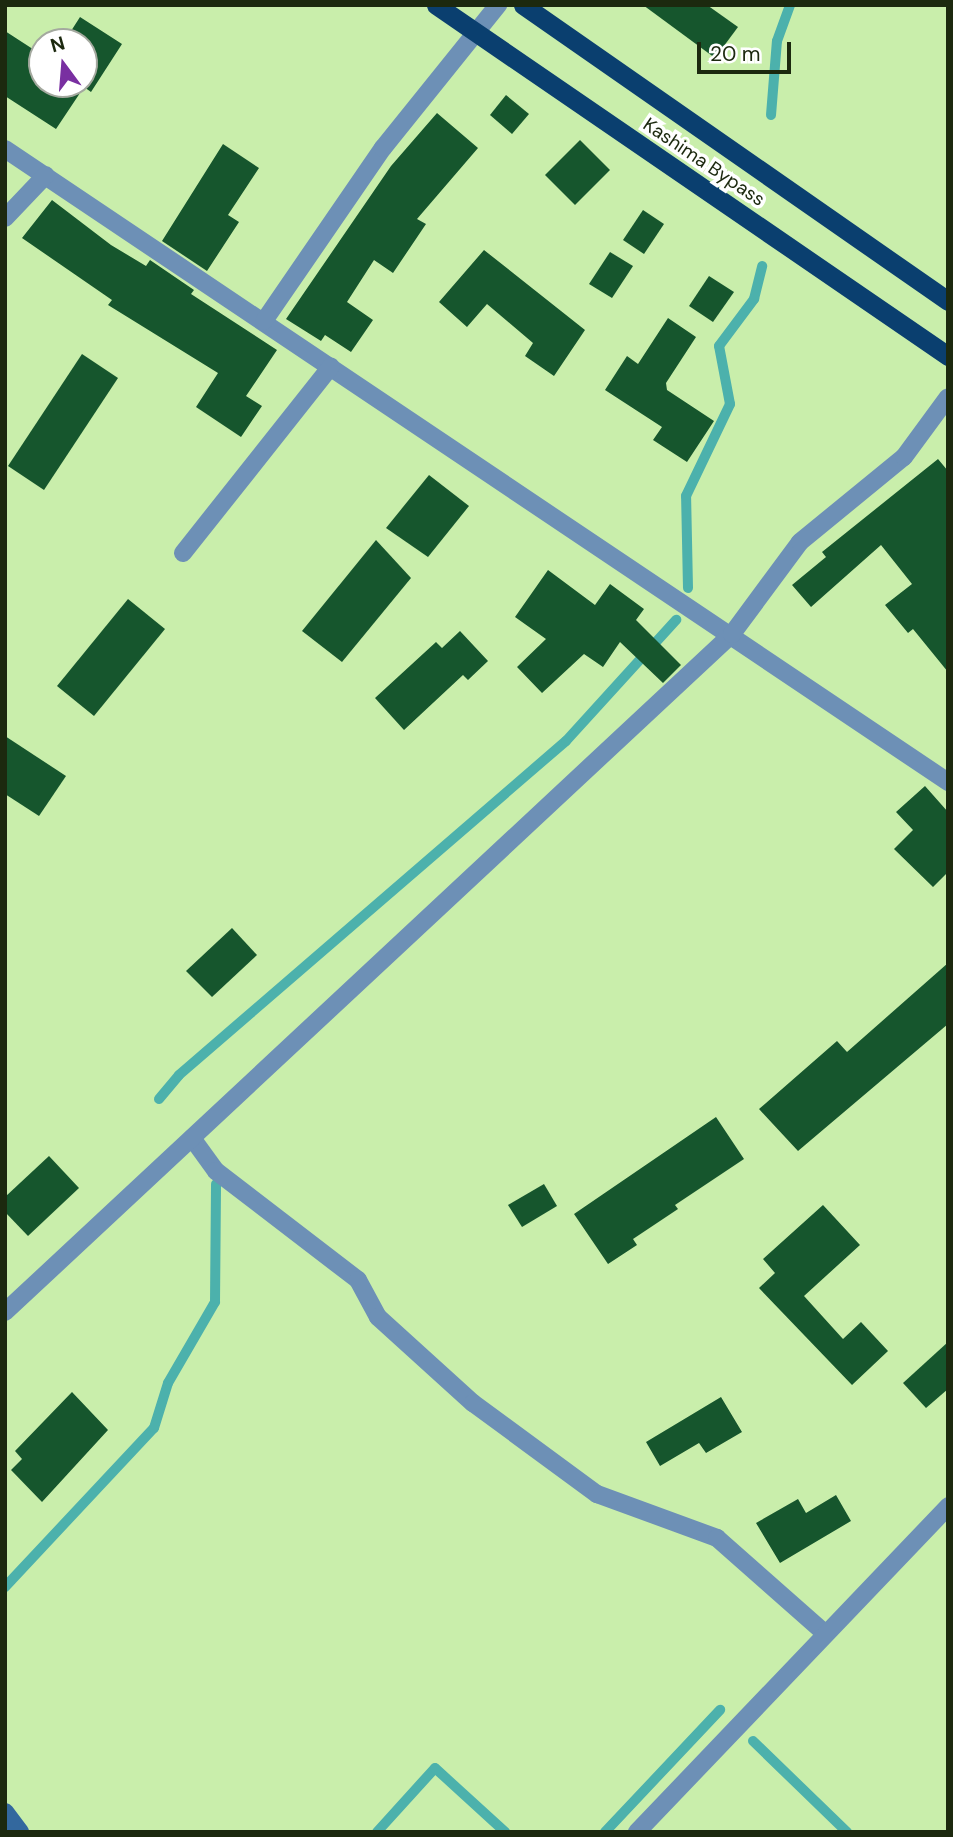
<!DOCTYPE html>
<style>
body{margin:0}
#map{position:relative;width:953px;height:1837px;overflow:hidden;background:#c9eeab;font-family:"DM Sans",sans-serif}
div>[style]{position:absolute}
[style*='--x']{left:calc(var(--x)*1px);top:calc(var(--y)*1px);width:calc(var(--w)*1px);rotate:calc(var(--a)*1deg)}
.stream>*{height:10px;margin:-5px;padding:0 5px;transform-origin:5px;border-radius:5px;background:#4cb1ac}
.building>*{inset:0;background:#16562d}
.minor>*{height:18px;margin:-9px;padding:0 9px;transform-origin:9px;border-radius:9px;background:#6d90b6}
.secondary>*{height:18px;margin:-9px;padding:0 9px;transform-origin:9px;border-radius:9px;background:#33689e}
.trunk>*{height:19px;margin:-9.5px;padding:0 9.5px;transform-origin:9.5px;border-radius:9.5px;background:#0a3f6f}
span{translate:-50% -50%;white-space:nowrap;text-align:center;line-height:1.15;-webkit-text-stroke:7px #fff;paint-order:stroke}
.street-label{font-size:19px;color:#1c290f}
.frame{position:absolute;inset:0;border:7px solid #1c290f;pointer-events:none}
.north{position:absolute;left:28px;top:28px;width:70px;height:70px;box-sizing:border-box;background:#fff;border:2px solid #a4a99f;border-radius:50%;rotate:344deg;font-size:19px;font-weight:700;line-height:28px;text-align:center;color:#1c290f}
.north::after{content:'';display:block;margin:auto;width:24px;height:32px;background:#792fa1;clip-path:polygon(50% 0,100% 100%,50% 72%,0 100%)}
.scale{position:absolute;left:697px;top:42px;width:94px;height:32px;box-sizing:border-box;border:4px solid #1c290f;border-top:0;padding-left:9px;font-size:21px;line-height:24px;white-space:nowrap;color:#1c290f;-webkit-text-stroke:5px #fff;paint-order:stroke}
</style>
<div id="map">
<div class="stream">
<div style="--x:771;--y:115;--w:74;--a:-85.4"></div>
<div style="--x:777;--y:41;--w:38;--a:-70"></div>
<div style="--x:688;--y:588;--w:92;--a:-91.2"></div>
<div style="--x:686;--y:496;--w:102;--a:-64.4"></div>
<div style="--x:730;--y:404;--w:59;--a:-100.7"></div>
<div style="--x:719;--y:346;--w:59;--a:-53.3"></div>
<div style="--x:754;--y:299;--w:34;--a:-76"></div>
<div style="--x:159;--y:1099;--w:31;--a:-50"></div>
<div style="--x:179;--y:1075;--w:511;--a:-40.8"></div>
<div style="--x:566;--y:741;--w:164;--a:-47.7"></div>
<div style="--x:5;--y:1587;--w:218;--a:-46.9"></div>
<div style="--x:154;--y:1428;--w:47;--a:-72.7"></div>
<div style="--x:168;--y:1383;--w:94;--a:-59.9"></div>
<div style="--x:215;--y:1302;--w:118;--a:-89.5"></div>
<div style="--x:753;--y:1741;--w:131;--a:44.1"></div>
<div style="--x:377;--y:1832;--w:86;--a:-47.8"></div>
<div style="--x:435;--y:1768;--w:95;--a:42.4"></div>
<div style="--x:605;--y:1832;--w:168;--a:-46.7"></div>
</div>
<div class="building">
<div style="clip-path:polygon(643px 5px,707px 5px,738px 27px,715px 58px)"></div>
<div style="clip-path:polygon(80px 17px,122px 44px,91px 92px,84px 87px,56px 129px,5px 96px,5px 31px,42px 55px,42px 84px,84px 84px,84px 42px,64px 42px)"></div>
<div style="clip-path:polygon(506px 95px,529px 114px,512px 134px,490px 115px)"></div>
<div style="clip-path:polygon(437px 113px,478px 148px,417px 219px,426px 224px,393px 273px,374px 260px,347px 302px,373px 320px,351px 352px,325px 335px,321px 341px,286px 319px,391px 166px)"></div>
<div style="clip-path:polygon(580px 140px,610px 170px,575px 205px,545px 175px)"></div>
<div style="clip-path:polygon(223px 144px,259px 168px,228px 215px,239px 222px,207px 271px,162px 241px)"></div>
<div style="clip-path:polygon(52px 200px,111px 245px,146px 266px,150px 260px,194px 290px,191px 294px,277px 350px,246px 396px,262px 406px,241px 437px,196px 407px,218px 373px,108px 305px,112px 300px,22px 238px)"></div>
<div style="clip-path:polygon(643px 210px,664px 224px,644px 254px,623px 240px)"></div>
<div style="clip-path:polygon(484px 250px,585px 330px,554px 376px,525px 356px,533px 343px,487px 304px,467px 327px,439px 302px)"></div>
<div style="clip-path:polygon(610px 252px,633px 266px,612px 298px,589px 284px)"></div>
<div style="clip-path:polygon(709px 276px,734px 292px,713px 322px,689px 306px)"></div>
<div style="clip-path:polygon(668px 318px,696px 337px,666px 383px,667px 390px,714px 421px,687px 462px,653px 440px,662px 427px,605px 390px,627px 356px,638px 364px)"></div>
<div style="clip-path:polygon(82px 354px,118px 378px,44px 490px,8px 466px)"></div>
<div style="clip-path:polygon(938px 459px,948px 471px,948px 672px,913px 629px,908px 633px,885px 605px,912px 584px,881px 545px,811px 607px,792px 585px,826px 557px,822px 552px)"></div>
<div style="clip-path:polygon(429px 475px,469px 506px,428px 557px,386px 528px)"></div>
<div style="clip-path:polygon(376px 540px,411px 578px,342px 662px,302px 631px)"></div>
<div style="clip-path:polygon(548px 570px,595px 605px,610px 584px,644px 609px,636px 620px,681px 665px,663px 683px,620px 642px,603px 667px,584px 654px,542px 693px,517px 667px,546px 639px,515px 617px)"></div>
<div style="clip-path:polygon(128px 599px,165px 629px,94px 716px,57px 686px)"></div>
<div style="clip-path:polygon(460px 631px,488px 661px,468px 680px,463px 675px,404px 730px,375px 698px,436px 642px,442px 648px)"></div>
<div style="clip-path:polygon(5px 736px,66px 776px,39px 816px,5px 794px)"></div>
<div style="clip-path:polygon(925px 786px,948px 812px,948px 872px,933px 887px,894px 849px,913px 830px,896px 812px)"></div>
<div style="clip-path:polygon(232px 928px,257px 955px,212px 997px,186px 971px)"></div>
<div style="clip-path:polygon(948px 963px,948px 1024px,798px 1151px,759px 1109px,837px 1041px,847px 1052px)"></div>
<div style="clip-path:polygon(716px 1117px,744px 1159px,675px 1205px,678px 1209px,633px 1239px,637px 1245px,608px 1264px,574px 1214px)"></div>
<div style="clip-path:polygon(49px 1156px,79px 1188px,28px 1236px,5px 1212px,5px 1197px)"></div>
<div style="clip-path:polygon(544px 1184px,557px 1206px,522px 1227px,508px 1205px)"></div>
<div style="clip-path:polygon(823px 1205px,860px 1245px,804px 1296px,843px 1339px,861px 1322px,888px 1351px,852px 1385px,759px 1288px,775px 1273px,763px 1259px)"></div>
<div style="clip-path:polygon(948px 1342px,948px 1389px,926px 1408px,903px 1383px)"></div>
<div style="clip-path:polygon(72px 1392px,108px 1430px,42px 1502px,11px 1470px,22px 1459px,15px 1451px)"></div>
<div style="clip-path:polygon(721px 1397px,742px 1432px,706px 1453px,699px 1443px,660px 1466px,646px 1442px)"></div>
<div style="clip-path:polygon(836px 1495px,851px 1521px,780px 1563px,756px 1523px,798px 1499px,806px 1513px)"></div>
</div>
<div class="minor">
<div style="--x:5;--y:149;--w:1136;--a:33.87"></div>
<div style="--x:5;--y:218;--w:59;--a:-46.4"></div>
<div style="--x:264;--y:321;--w:210;--a:-55.5"></div>
<div style="--x:383;--y:148;--w:184;--a:-51.2"></div>
<div style="--x:183;--y:553;--w:238;--a:-51.6"></div>
<div style="--x:192;--y:1138;--w:41;--a:54"></div>
<div style="--x:216;--y:1171;--w:179;--a:37.5"></div>
<div style="--x:358;--y:1280;--w:42;--a:61.6"></div>
<div style="--x:378;--y:1317;--w:128;--a:42.2"></div>
<div style="--x:473;--y:1403;--w:154;--a:36.3"></div>
<div style="--x:597;--y:1494;--w:128;--a:20.1"></div>
<div style="--x:717;--y:1538;--w:145;--a:41.4"></div>
<div style="--x:5;--y:1312;--w:994;--a:-43"></div>
<div style="--x:732;--y:634;--w:114;--a:-53.5"></div>
<div style="--x:800;--y:542;--w:134;--a:-39.3"></div>
<div style="--x:904;--y:457;--w:74;--a:-53.7"></div>
<div style="--x:5;--y:1832;--w:1;--a:0"></div>
<div style="--x:637;--y:1832;--w:451;--a:-46.3"></div>
</div>
<div class="secondary">
<div style="--x:5;--y:1812;--w:25;--a:53"></div>
</div>
<div class="trunk">
<div style="--x:436;--y:5;--w:621;--a:34.43"></div>
<div style="--x:523;--y:5;--w:518;--a:34.86"></div>
</div>
<div class="street-label">
<span style="left:704px;top:162px;rotate:34deg">Kashima Bypass</span>
</div>
<div class="frame"></div>
<div class="north">N</div>
<div class="scale">20 m</div>
</div>
